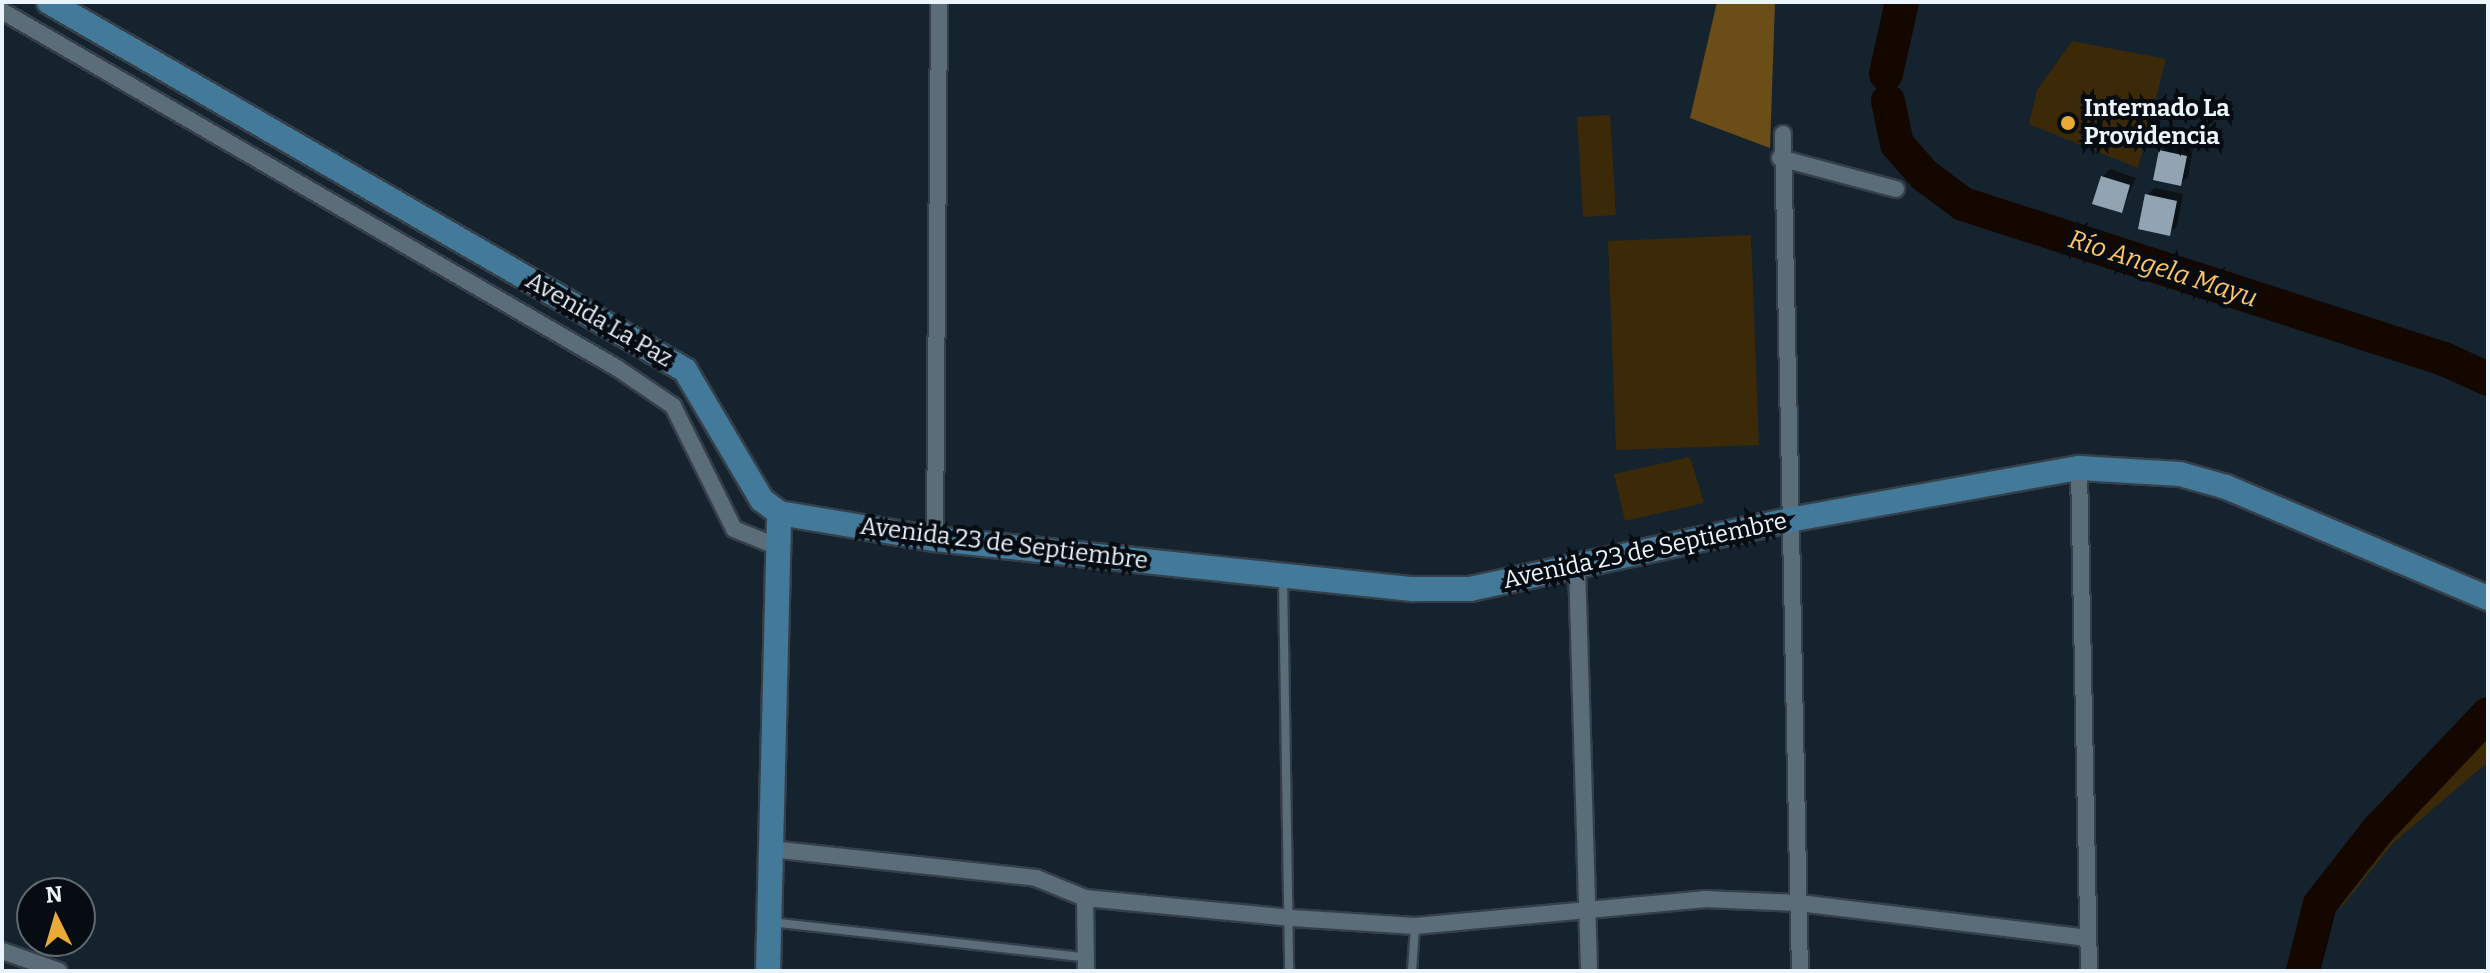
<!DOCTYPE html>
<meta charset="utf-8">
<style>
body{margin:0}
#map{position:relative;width:2490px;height:973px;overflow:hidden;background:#15232e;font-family:Bitter,serif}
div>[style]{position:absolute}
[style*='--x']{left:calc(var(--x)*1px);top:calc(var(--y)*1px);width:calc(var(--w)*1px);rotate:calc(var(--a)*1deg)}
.green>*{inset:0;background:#3b2908}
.forest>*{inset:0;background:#6b4d17}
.shadow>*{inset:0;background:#0007}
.river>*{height:34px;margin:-17px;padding:0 17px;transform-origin:17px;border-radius:17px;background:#130700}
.building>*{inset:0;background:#92a4b2}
.roads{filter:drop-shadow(2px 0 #353f49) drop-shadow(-2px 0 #353f49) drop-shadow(0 2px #353f49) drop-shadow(0 -2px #353f49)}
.lane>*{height:8px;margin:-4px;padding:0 4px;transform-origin:4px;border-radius:4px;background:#5c6d7a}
.street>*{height:16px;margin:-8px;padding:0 8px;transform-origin:8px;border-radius:8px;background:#5c6d7a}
.secondary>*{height:24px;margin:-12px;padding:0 12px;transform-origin:12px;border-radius:12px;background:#437999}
.dots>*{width:22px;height:22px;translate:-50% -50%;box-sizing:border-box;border:4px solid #060c11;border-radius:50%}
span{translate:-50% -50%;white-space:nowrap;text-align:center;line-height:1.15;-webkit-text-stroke:8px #060c11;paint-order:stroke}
.poi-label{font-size:24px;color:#eaf4fc;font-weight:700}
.left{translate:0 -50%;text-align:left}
.street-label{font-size:24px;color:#eaf4fc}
.water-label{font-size:26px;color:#fec465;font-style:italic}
.frame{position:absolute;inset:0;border:4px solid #eaf4fc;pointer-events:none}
.north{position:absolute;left:16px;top:877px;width:80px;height:80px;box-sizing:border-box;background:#060c11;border:2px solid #61696f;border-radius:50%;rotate:355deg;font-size:22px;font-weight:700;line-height:32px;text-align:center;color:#eaf4fc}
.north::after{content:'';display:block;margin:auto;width:28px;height:36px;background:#e9aa38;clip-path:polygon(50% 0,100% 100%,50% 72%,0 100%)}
</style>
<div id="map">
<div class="green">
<div style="clip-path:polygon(2072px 41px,2166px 59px,2138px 168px,2029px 124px,2037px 90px)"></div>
<div style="clip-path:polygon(1610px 115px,1616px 215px,1583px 217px,1577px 117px)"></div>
<div style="clip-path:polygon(1751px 235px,1759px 445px,1616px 450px,1608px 241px)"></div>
<div style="clip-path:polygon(1690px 457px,1704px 503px,1625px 521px,1614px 474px)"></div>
<div style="clip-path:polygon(2488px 731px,2488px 762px,2393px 843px,2340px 909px,2345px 887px,2390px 830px)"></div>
</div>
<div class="forest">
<div style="clip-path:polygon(1717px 2px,1775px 2px,1770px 148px,1690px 118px)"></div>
</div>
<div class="shadow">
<div style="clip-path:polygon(2168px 144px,2193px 149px,2188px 177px,2180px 184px,2161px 151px)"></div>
<div style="clip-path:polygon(2110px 169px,2136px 178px,2121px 211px,2102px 177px)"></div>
<div style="clip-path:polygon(2155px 188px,2183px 194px,2177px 226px,2169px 233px,2147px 195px)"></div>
</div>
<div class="river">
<div style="--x:1886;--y:74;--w:74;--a:-77.5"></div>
<div style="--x:1888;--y:101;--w:44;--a:78.2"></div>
<div style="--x:1897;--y:144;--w:41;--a:48.9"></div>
<div style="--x:1924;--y:175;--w:49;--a:36.6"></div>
<div style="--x:1963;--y:204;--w:505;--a:17.86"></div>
<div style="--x:2444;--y:359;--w:48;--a:24.4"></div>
<div style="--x:2303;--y:971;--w:69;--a:-75.8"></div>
<div style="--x:2320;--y:904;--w:94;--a:-51.9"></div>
<div style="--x:2378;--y:830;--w:160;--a:-46.5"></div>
</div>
<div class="building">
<div style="clip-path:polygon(2159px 150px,2187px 156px,2181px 186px,2153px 180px)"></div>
<div style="clip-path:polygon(2101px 176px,2130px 185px,2122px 213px,2092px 204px)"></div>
<div style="clip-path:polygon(2145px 194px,2177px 201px,2170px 236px,2138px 229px)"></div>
</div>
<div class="roads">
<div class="lane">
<div style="--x:1283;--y:577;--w:394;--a:89.1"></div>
<div style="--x:770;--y:922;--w:316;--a:6.4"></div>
<div style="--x:1412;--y:971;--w:44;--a:-86.1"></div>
</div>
<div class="street">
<div style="--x:2;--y:11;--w:711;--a:30.13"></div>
<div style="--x:617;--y:368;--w:68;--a:34.2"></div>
<div style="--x:673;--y:406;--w:137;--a:63.6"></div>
<div style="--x:734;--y:529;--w:48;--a:22.2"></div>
<div style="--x:1783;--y:134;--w:837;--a:88.84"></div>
<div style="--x:1780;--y:158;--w:120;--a:15"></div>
<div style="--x:2079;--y:468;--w:503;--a:88.86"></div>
<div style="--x:935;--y:539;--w:537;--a:-89.57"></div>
<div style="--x:1577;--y:565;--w:406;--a:88.3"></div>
<div style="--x:771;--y:849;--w:267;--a:6.2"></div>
<div style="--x:1036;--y:878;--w:53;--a:22.2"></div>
<div style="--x:1085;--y:898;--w:208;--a:5.5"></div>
<div style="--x:1292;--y:918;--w:123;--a:3.7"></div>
<div style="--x:1415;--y:926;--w:290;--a:-5.3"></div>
<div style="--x:1704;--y:899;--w:95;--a:2.4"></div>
<div style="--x:1799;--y:903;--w:291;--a:6.9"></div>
<div style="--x:1085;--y:898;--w:73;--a:89.2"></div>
<div style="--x:2;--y:951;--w:60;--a:19.3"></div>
</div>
<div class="secondary">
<div style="--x:49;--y:2;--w:735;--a:30.05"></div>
<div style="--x:685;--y:370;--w:151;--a:59.4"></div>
<div style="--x:762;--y:500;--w:21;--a:37"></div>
<div style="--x:779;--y:513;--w:158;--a:9.5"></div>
<div style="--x:935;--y:539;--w:480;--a:6"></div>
<div style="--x:1412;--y:589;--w:58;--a:0"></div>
<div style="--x:1470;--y:589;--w:326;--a:-12.2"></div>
<div style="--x:1789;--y:520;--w:295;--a:-10.2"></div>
<div style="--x:2079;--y:468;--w:101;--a:3.4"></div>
<div style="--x:2180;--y:474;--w:48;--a:15.8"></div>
<div style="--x:2226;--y:487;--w:285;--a:23"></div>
<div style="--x:768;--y:971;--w:458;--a:-88.6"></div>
</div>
</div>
<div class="dots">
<div style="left:2068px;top:123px;background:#e9aa38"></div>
</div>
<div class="poi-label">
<span class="left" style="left:2084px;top:123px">Internado La<br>Providencia</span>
</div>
<div class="street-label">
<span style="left:599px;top:320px;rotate:30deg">Avenida La Paz</span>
<span style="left:1004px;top:544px;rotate:7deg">Avenida 23 de Septiembre</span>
<span style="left:1645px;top:551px;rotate:-12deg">Avenida 23 de Septiembre</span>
</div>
<div class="water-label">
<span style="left:2163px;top:269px;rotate:18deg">Río Angela Mayu</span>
</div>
<div class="frame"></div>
<div class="north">N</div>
</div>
